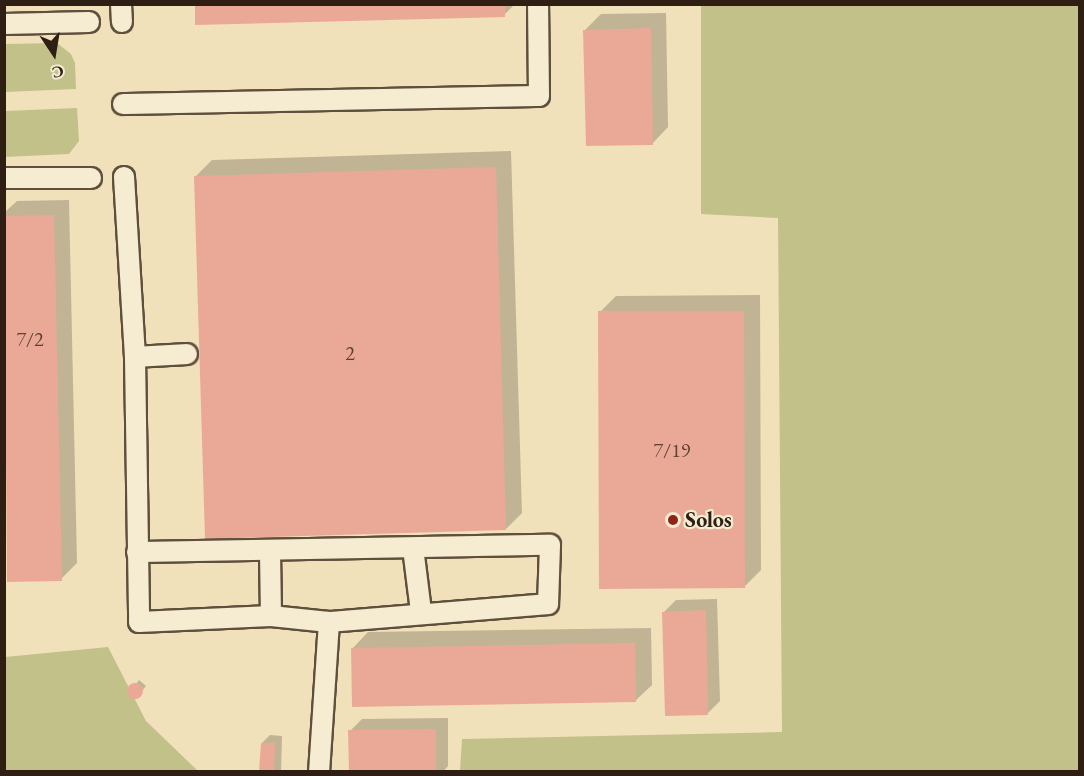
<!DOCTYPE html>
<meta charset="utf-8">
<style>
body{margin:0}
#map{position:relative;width:1084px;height:776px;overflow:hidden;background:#f1e1ba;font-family:"EB Garamond",serif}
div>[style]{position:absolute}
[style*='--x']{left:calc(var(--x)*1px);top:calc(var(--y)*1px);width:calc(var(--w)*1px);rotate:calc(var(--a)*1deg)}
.green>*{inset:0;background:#c2c18a}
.shadow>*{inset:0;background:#0003}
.building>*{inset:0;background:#eaa997}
.round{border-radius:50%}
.roads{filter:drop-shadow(2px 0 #5f4f3d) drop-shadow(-2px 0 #5f4f3d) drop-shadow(0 2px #5f4f3d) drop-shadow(0 -2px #5f4f3d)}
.minor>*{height:20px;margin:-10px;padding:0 10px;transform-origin:10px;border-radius:10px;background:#f6ecd2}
.dots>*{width:16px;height:16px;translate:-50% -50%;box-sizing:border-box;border:3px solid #f6ecd2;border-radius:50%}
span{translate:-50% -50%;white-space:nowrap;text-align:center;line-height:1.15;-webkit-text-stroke:4.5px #f6ecd2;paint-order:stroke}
.number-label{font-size:20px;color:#5d4134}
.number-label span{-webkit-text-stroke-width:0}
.poi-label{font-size:22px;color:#2e1e13;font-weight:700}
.left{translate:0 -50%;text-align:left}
.frame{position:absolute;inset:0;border:6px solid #2e1e13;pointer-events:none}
.north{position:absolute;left:24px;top:24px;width:60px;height:60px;-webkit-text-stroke:4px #f6ecd2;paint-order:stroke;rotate:168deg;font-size:16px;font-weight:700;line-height:24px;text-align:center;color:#2e1e13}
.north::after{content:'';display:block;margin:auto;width:21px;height:27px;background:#2e1e13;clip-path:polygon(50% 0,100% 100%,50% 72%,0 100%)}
</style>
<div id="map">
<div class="green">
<div style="clip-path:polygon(701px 5px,1079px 5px,1079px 771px,460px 771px,462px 739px,782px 732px,778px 218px,701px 214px)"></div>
<div style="clip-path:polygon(57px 43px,71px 54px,75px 63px,76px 89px,5px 92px,5px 44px)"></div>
<div style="clip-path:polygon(77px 108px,79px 141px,69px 154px,5px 157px,5px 111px)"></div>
<div style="clip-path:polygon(108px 647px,146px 721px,198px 771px,5px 771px,5px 657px)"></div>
</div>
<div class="shadow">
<div style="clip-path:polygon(196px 4px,515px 4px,504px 15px)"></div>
<div style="clip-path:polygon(666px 13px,668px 127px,652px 144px,585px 30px,601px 14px)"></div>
<div style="clip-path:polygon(511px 151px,522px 513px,506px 529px,196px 176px,212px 160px)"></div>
<div style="clip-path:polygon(69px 200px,77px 563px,61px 579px,9px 580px,4px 213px,17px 201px)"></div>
<div style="clip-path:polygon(760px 295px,761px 570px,744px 587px,600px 312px,616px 296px)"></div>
<div style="clip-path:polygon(717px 599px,720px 701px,708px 713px,663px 613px,676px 600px)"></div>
<div style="clip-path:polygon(651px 628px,652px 685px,635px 701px,352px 649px,368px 632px)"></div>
<div style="clip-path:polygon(139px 680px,146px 686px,138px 696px,130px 692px)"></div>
<div style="clip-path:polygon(448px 718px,448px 766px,443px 772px,350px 772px,350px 731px,362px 719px)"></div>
<div style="clip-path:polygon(270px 735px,282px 736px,281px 772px,261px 772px,262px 743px)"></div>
</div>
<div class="building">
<div style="clip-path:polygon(195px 4px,505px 4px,505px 17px,195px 25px)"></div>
<div style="clip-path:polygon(651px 28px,653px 145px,586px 146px,583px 30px)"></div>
<div style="clip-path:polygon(496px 167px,506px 530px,205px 539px,194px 176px)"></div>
<div style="clip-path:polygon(54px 215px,62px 581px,7px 582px,4px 216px)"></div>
<div style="clip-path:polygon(598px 311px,744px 311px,745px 588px,599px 589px)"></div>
<div style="clip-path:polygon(706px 610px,708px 715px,665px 716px,662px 612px)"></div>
<div style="clip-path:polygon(635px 643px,636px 702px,352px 707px,351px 648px)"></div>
<div class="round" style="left:127px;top:683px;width:16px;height:16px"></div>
<div style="clip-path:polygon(436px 729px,436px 772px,349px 772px,348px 730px)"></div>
<div style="clip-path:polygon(261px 743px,275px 743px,274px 772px,259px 772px)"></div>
</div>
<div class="roads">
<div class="minor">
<div style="--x:121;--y:4;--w:18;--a:87"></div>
<div style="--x:4;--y:24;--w:85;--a:-1.3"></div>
<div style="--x:123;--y:104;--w:416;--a:-1.1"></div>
<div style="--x:539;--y:96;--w:92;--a:-90.6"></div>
<div style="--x:124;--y:177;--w:180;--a:86.5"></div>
<div style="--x:135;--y:357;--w:265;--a:89.1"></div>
<div style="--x:139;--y:622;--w:132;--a:-2.6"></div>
<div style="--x:271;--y:616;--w:58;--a:5.9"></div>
<div style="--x:329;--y:622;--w:150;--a:93.8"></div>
<div style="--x:4;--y:178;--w:87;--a:0"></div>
<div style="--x:135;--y:357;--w:52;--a:-3.3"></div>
<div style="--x:413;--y:548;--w:64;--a:82.8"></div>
<div style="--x:137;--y:552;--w:413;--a:-1"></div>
<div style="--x:550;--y:545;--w:59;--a:91.9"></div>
<div style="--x:548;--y:604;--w:220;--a:175.3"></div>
<div style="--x:270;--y:552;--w:64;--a:89.1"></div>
</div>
</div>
<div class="dots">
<div style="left:673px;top:520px;background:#8f2418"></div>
</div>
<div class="number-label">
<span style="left:30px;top:339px">7/2</span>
<span style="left:350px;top:353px">2</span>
<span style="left:672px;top:450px">7/19</span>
</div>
<div class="poi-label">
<span class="left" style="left:685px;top:520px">Solos</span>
</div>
<div class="frame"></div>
<div class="north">С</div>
</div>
